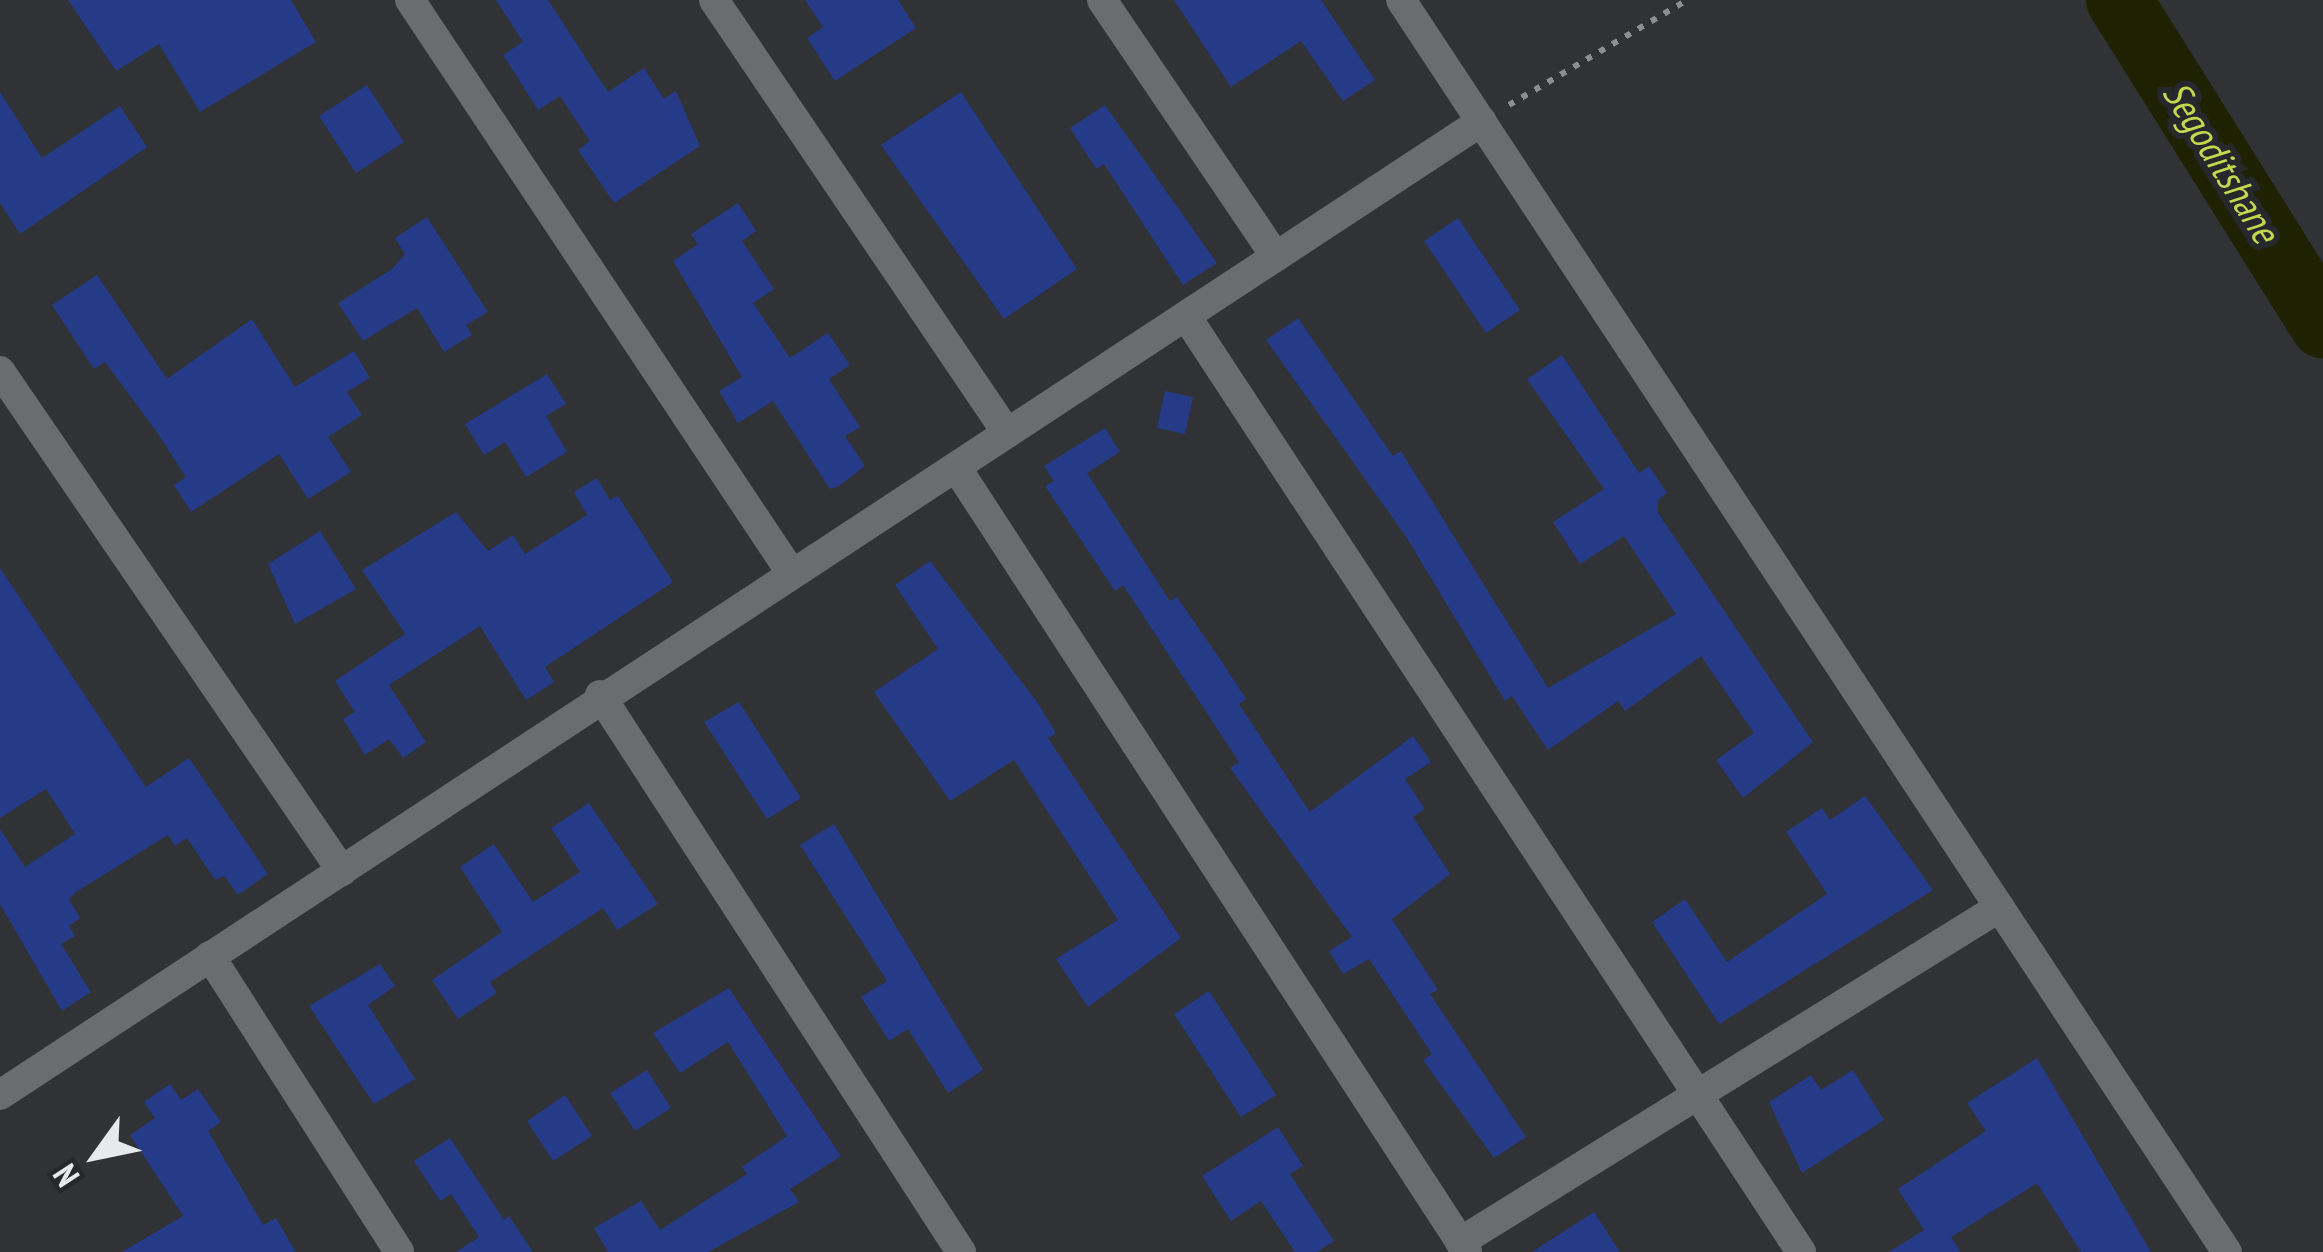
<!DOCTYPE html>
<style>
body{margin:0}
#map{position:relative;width:2323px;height:1252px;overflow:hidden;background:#303235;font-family:"PT Sans Narrow",sans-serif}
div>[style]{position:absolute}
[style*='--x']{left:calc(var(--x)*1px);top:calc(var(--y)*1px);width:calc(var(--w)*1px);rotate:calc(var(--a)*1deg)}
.river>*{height:66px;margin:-33px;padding:0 33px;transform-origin:33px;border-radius:33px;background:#1e2202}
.building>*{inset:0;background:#253b87}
.path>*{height:6px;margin-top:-3px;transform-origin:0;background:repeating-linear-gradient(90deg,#8c8e91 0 6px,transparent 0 15px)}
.minor>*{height:30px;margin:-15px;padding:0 15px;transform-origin:15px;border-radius:15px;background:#6b6c6e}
span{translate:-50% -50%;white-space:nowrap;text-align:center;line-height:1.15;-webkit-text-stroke:12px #26282b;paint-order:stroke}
.water-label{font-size:39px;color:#c5d74f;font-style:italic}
.north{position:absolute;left:36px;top:1096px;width:120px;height:120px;-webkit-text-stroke:9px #26282b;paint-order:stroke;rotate:237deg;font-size:33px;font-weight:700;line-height:48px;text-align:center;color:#e8e9ec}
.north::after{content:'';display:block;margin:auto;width:42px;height:54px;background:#e8e9ec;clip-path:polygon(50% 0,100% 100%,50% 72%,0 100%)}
</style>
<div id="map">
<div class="river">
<div style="--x:2119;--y:0;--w:384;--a:57.9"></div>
</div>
<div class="building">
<div style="clip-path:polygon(68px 0,291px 0,316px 42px,200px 112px,159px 44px,116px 71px)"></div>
<div style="clip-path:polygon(496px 0,548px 0,608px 92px,644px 68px,664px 99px,676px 91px,700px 146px,614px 203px,578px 150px,590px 141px,560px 96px,538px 110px,503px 55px,523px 42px)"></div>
<div style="clip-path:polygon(805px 0,898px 0,916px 28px,835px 81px,807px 38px,823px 27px)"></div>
<div style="clip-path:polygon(1174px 0,1321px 0,1375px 80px,1343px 101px,1301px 41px,1231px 87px)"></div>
<div style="clip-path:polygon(367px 85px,404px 142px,356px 173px,319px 116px)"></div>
<div style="clip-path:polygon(0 92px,42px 158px,120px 106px,147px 147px,20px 234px,0 203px)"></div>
<div style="clip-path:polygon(961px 92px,1077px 269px,1004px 319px,881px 145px)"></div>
<div style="clip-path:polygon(1105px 105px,1217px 263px,1183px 285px,1104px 164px,1096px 169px,1070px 128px)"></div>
<div style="clip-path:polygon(738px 203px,756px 231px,742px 241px,774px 289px,753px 303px,790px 358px,828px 333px,850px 365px,829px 379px,860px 427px,845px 436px,865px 466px,839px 486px,830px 489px,773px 401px,738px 423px,719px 391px,742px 377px,673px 261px,698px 244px,691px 234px)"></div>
<div style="clip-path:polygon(427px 217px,488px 312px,466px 325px,472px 335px,444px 352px,417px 308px,363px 341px,338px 303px,392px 269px,405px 254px,395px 238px)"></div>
<div style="clip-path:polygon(1458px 218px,1520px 310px,1486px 333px,1424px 241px)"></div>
<div style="clip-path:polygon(97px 275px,167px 379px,252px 319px,295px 387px,354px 351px,370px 378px,347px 392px,362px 415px,328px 437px,351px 472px,308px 499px,279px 454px,191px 512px,174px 485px,186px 477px,156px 431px,105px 362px,94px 369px,52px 305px)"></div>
<div style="clip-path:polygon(1298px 318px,1393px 456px,1401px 451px,1548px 688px,1676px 614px,1624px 536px,1580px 564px,1553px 522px,1604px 489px,1527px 379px,1562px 355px,1639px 473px,1649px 466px,1667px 493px,1658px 500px,1658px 513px,1813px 742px,1743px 798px,1716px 760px,1754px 733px,1701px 656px,1625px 711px,1618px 701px,1548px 750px,1512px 696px,1505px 701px,1405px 535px,1266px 340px)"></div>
<div style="clip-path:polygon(547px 374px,566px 404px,546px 416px,567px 452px,526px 477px,505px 442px,484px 455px,465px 424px)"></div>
<div style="clip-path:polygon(1165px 391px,1193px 397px,1185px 434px,1157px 428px)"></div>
<div style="clip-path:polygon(1105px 428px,1120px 452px,1087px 473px,1170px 601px,1177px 597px,1220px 659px,1246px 699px,1239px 704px,1310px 812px,1413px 736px,1431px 762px,1405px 779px,1425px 809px,1413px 817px,1450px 874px,1392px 919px,1438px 990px,1430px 994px,1526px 1137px,1494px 1158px,1423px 1060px,1432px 1054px,1369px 959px,1343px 974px,1329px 951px,1352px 937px,1230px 768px,1239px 762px,1123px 585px,1115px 591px,1045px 486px,1054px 481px,1044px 466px)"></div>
<div style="clip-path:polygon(597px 478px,610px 500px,618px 496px,673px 582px,545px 667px,554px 682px,526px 700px,480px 626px,389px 685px,426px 742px,403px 758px,389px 739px,365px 755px,343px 719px,355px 712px,335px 681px,405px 634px,362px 570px,456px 512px,488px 551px,513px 535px,525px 554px,587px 515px,574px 492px)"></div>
<div style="clip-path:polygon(320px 531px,356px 589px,295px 624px,268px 564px)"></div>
<div style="clip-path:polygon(930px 561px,1037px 702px,1056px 733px,1048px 738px,1181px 938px,1088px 1007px,1056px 959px,1118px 920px,1014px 760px,950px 801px,874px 692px,938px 649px,895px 585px)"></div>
<div style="clip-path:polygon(0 568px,146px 787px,189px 758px,268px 874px,238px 895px,224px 876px,215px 880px,187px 838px,175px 846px,168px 835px,76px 892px,69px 899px,80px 918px,69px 926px,75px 936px,61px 944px,91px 992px,62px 1011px,0 904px,0 829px,25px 867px,75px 834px,46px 789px,0 818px)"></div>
<div style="clip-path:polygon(739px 702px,801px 798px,767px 819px,704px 722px)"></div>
<div style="clip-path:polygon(1865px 796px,1933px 890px,1719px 1024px,1652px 922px,1685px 899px,1727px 962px,1827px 894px,1786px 832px,1822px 808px,1830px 820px)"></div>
<div style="clip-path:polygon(589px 803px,658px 904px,617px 930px,603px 908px,490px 982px,497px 993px,458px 1019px,432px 980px,502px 932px,460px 867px,494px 844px,533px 902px,580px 872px,551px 828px)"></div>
<div style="clip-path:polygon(834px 824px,983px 1070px,948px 1093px,908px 1029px,889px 1041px,861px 997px,887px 981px,800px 845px)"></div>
<div style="clip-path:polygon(380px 964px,395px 986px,368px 1005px,415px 1079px,374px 1104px,309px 1006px)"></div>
<div style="clip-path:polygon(729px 988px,841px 1156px,790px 1189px,799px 1202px,708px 1252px,608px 1252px,594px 1228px,641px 1201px,660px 1230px,747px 1174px,742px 1167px,787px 1136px,728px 1042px,680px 1073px,653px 1033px)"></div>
<div style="clip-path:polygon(1209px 991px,1276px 1095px,1241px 1117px,1174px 1014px)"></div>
<div style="clip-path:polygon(2037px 1058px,2151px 1252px,2081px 1252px,2037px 1183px,1951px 1237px,1961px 1252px,1889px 1252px,1924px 1230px,1898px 1189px,1986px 1131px,1967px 1103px)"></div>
<div style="clip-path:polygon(647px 1070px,671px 1108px,635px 1131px,610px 1093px)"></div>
<div style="clip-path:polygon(1853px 1070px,1884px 1120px,1802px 1173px,1769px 1102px,1811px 1075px,1821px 1090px)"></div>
<div style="clip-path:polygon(170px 1084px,181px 1100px,198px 1089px,221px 1122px,208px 1131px,263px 1225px,276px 1218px,296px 1252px,122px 1252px,183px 1216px,130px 1135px,155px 1118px,144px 1102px)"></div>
<div style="clip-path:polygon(565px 1095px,592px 1136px,553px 1161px,527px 1121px)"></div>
<div style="clip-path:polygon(1278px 1127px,1303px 1166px,1290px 1174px,1334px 1241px,1317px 1252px,1295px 1252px,1261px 1201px,1231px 1221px,1202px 1176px)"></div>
<div style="clip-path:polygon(450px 1138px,504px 1220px,509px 1216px,533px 1252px,456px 1252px,479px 1237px,451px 1194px,440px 1201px,414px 1161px)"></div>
<div style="clip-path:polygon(1594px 1212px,1620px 1252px,1532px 1252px)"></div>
</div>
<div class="path">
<div style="--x:1509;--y:105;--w:207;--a:-30.5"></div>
</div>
<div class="minor">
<div style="--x:410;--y:0;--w:686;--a:56.36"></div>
<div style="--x:714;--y:0;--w:523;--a:55.91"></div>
<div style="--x:1102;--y:0;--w:309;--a:55.9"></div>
<div style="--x:1401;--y:0;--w:1500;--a:56.59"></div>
<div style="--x:1186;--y:316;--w:1120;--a:56.69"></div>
<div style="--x:0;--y:371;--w:606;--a:55.63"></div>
<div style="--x:956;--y:467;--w:937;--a:56.94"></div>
<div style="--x:600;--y:695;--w:664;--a:57.05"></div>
<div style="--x:210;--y:956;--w:351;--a:57.4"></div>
<div style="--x:0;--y:1095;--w:1773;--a:-33.31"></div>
<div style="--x:1460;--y:1242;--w:635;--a:-31.81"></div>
</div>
<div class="water-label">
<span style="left:2221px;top:162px;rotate:58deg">Segoditshane</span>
</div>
<div class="north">N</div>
</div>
